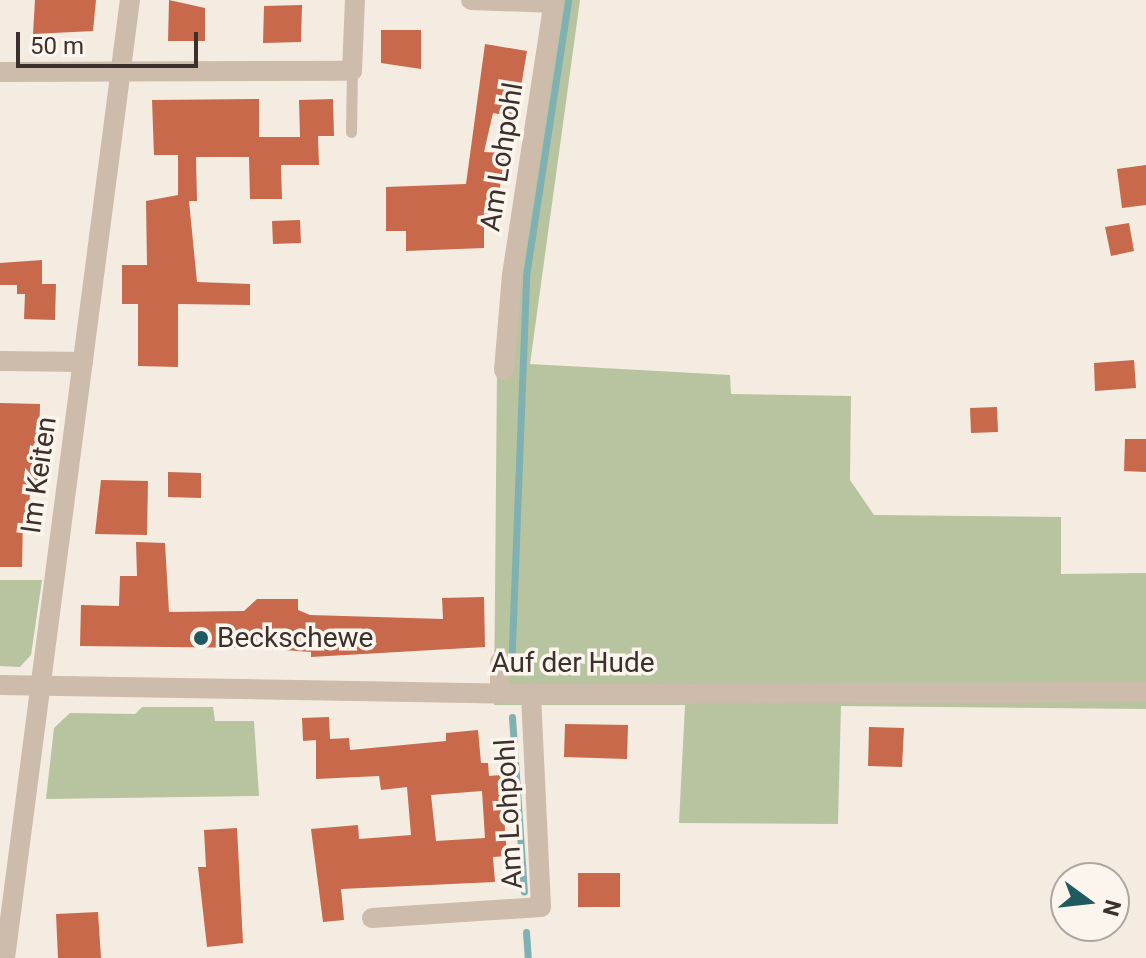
<!DOCTYPE html>
<style>
body{margin:0}
#map{position:relative;width:1146px;height:958px;overflow:hidden;background:#f4ebe1;font-family:Roboto,sans-serif}
div>[style]{position:absolute}
[style*='--x']{left:calc(var(--x)*1px);top:calc(var(--y)*1px);width:calc(var(--w)*1px);rotate:calc(var(--a)*1deg)}
.green>*{inset:0;background:#b8c4a0}
.stream>*{height:7px;margin:-3.5px;padding:0 3.5px;transform-origin:3.5px;border-radius:3.5px;background:#7fb0b2}
.building>*{inset:0;background:#c8694b}
.service>*{height:11px;margin:-5.5px;padding:0 5.5px;transform-origin:5.5px;border-radius:5.5px;background:#cdbbac}
.minor>*{height:20px;margin:-10px;padding:0 10px;transform-origin:10px;border-radius:10px;background:#cdbbac}
.dots>*{width:22px;height:22px;translate:-50% -50%;box-sizing:border-box;border:4px solid #fbf5ee;border-radius:50%}
span{translate:-50% -50%;white-space:nowrap;text-align:center;line-height:1.15;-webkit-text-stroke:7px #fbf5ee;paint-order:stroke}
.street-label{font-size:28px;color:#3b302b}
.poi-label{font-size:28px;color:#3b302b}
.left{translate:0 -50%;text-align:left}
.north{position:absolute;left:1050px;top:862px;width:80px;height:80px;box-sizing:border-box;background:#fbf5ee;border:2px solid #aea6a0;border-radius:50%;rotate:105deg;font-size:22px;font-weight:700;line-height:32px;text-align:center;color:#3b302b}
.north::after{content:'';display:block;margin:auto;width:28px;height:36px;background:#1f5a5e;clip-path:polygon(50% 0,100% 100%,50% 72%,0 100%)}
.scale{position:absolute;left:16px;top:32px;width:182px;height:36px;box-sizing:border-box;border:4px solid #3b302b;border-top:0;padding-left:10px;font-size:24px;line-height:28px;white-space:nowrap;color:#3b302b;-webkit-text-stroke:6px #fbf5ee;paint-order:stroke}
</style>
<div id="map">
<div class="green">
<div style="clip-path:polygon(549px 0,580px 0,530px 364px,730px 375px,731px 394px,851px 396px,850px 480px,874px 515px,1061px 517px,1061px 574px,1146px 573px,1146px 709px,841px 706px,838px 824px,679px 823px,685px 705px,494px 705px,497px 370px)"></div>
<div style="clip-path:polygon(0 580px,42px 580px,31px 655px,20px 667px,0 666px)"></div>
<div style="clip-path:polygon(142px 707px,213px 707px,215px 721px,254px 721px,259px 796px,46px 799px,54px 728px,70px 713px,135px 714px)"></div>
</div>
<div class="stream">
<div style="--x:511;--y:672;--w:396;--a:-87.8"></div>
<div style="--x:526;--y:276;--w:279;--a:-81.3"></div>
<div style="--x:512;--y:717;--w:175;--a:86.1"></div>
<div style="--x:526;--y:932;--w:26;--a:86"></div>
</div>
<div class="building">
<div style="clip-path:polygon(35px 0,96px 0,93px 31px,33px 34px)"></div>
<div style="clip-path:polygon(169px 0,205px 8px,205px 41px,168px 41px)"></div>
<div style="clip-path:polygon(302px 5px,301px 42px,263px 43px,264px 6px)"></div>
<div style="clip-path:polygon(381px 30px,421px 30px,421px 69px,381px 63px)"></div>
<div style="clip-path:polygon(485px 44px,527px 51px,516px 117px,493px 113px,484px 152px,505px 153px,496px 214px,484px 214px,484px 248px,406px 251px,406px 231px,386px 231px,386px 187px,466px 184px)"></div>
<div style="clip-path:polygon(259px 99px,259px 137px,300px 137px,299px 100px,333px 99px,334px 136px,318px 136px,319px 165px,281px 165px,282px 199px,250px 199px,249px 157px,196px 157px,197px 201px,189px 201px,197px 282px,250px 284px,250px 305px,178px 304px,178px 367px,138px 366px,138px 304px,122px 304px,122px 265px,147px 265px,146px 201px,178px 195px,178px 155px,154px 155px,152px 100px)"></div>
<div style="clip-path:polygon(1146px 165px,1146px 205px,1122px 208px,1117px 169px)"></div>
<div style="clip-path:polygon(300px 220px,301px 243px,273px 244px,272px 221px)"></div>
<div style="clip-path:polygon(1129px 223px,1134px 251px,1111px 256px,1105px 227px)"></div>
<div style="clip-path:polygon(42px 260px,42px 284px,56px 284px,55px 320px,24px 319px,25px 294px,17px 294px,17px 285px,0 285px,0 263px)"></div>
<div style="clip-path:polygon(1134px 360px,1136px 388px,1095px 391px,1094px 363px)"></div>
<div style="clip-path:polygon(0 403px,40px 404px,38px 490px,30px 490px,29px 518px,23px 518px,22px 567px,0 567px)"></div>
<div style="clip-path:polygon(997px 407px,998px 432px,971px 433px,970px 408px)"></div>
<div style="clip-path:polygon(1125px 439px,1146px 439px,1146px 472px,1124px 471px)"></div>
<div style="clip-path:polygon(168px 472px,201px 473px,201px 498px,168px 497px)"></div>
<div style="clip-path:polygon(101px 480px,148px 481px,147px 535px,95px 534px)"></div>
<div style="clip-path:polygon(136px 542px,165px 543px,169px 612px,244px 611px,257px 599px,298px 599px,298px 610px,310px 615px,443px 619px,442px 598px,484px 597px,485px 647px,311px 657px,311px 652px,257px 648px,80px 646px,81px 605px,119px 606px,120px 576px,137px 576px)"></div>
<div style="clip-path:polygon(evenodd,329px 717px,330px 739px,349px 738px,350px 750px,446px 741px,446px 733px,478px 730px,481px 763px,488px 763px,489px 776px,501px 775px,507px 856px,493px 857px,495px 882px,341px 889px,344px 920px,323px 922px,311px 829px,358px 825px,359px 839px,411px 835px,407px 787px,381px 790px,379px 776px,316px 779px,316px 740px,303px 741px,302px 718px,329px 717px,482px 791px,485px 838px,436px 841px,431px 795px,482px 791px)"></div>
<div style="clip-path:polygon(565px 724px,628px 725px,627px 759px,564px 757px)"></div>
<div style="clip-path:polygon(869px 727px,904px 728px,902px 767px,868px 766px)"></div>
<div style="clip-path:polygon(237px 828px,243px 943px,207px 947px,198px 867px,206px 867px,204px 830px)"></div>
<div style="clip-path:polygon(578px 873px,620px 873px,620px 907px,578px 907px)"></div>
<div style="clip-path:polygon(98px 912px,101px 958px,58px 958px,56px 914px)"></div>
</div>
<div class="service">
<div style="--x:351;--y:132;--w:61;--a:-89.1"></div>
</div>
<div class="minor">
<div style="--x:471;--y:0;--w:83;--a:2.1"></div>
<div style="--x:0;--y:72;--w:352;--a:-0.2"></div>
<div style="--x:352;--y:71;--w:71;--a:-87.6"></div>
<div style="--x:0;--y:361;--w:83;--a:0.7"></div>
<div style="--x:504;--y:370;--w:95;--a:-85.2"></div>
<div style="--x:512;--y:275;--w:278;--a:-81.3"></div>
<div style="--x:0;--y:685;--w:531;--a:0.97"></div>
<div style="--x:531;--y:694;--w:615;--a:-0.19"></div>
<div style="--x:500;--y:692;--w:30;--a:-90"></div>
<div style="--x:372;--y:918;--w:169;--a:-3.7"></div>
<div style="--x:541;--y:907;--w:213;--a:-92.7"></div>
<div style="--x:5;--y:958;--w:966;--a:-82.57"></div>
</div>
<div class="dots">
<div style="left:201px;top:638px;background:#1f5a5e"></div>
</div>
<div class="street-label">
<span style="left:502px;top:157px;rotate:-81deg">Am Lohpohl</span>
<span style="left:39px;top:475px;rotate:-82deg">Im Keiten</span>
<span style="left:573px;top:663px">Auf der Hude</span>
<span style="left:509px;top:814px;rotate:-93deg">Am Lohpohl</span>
</div>
<div class="poi-label">
<span class="left" style="left:217px;top:638px">Beckschewe</span>
</div>
<div class="north">N</div>
<div class="scale">50 m</div>
</div>
